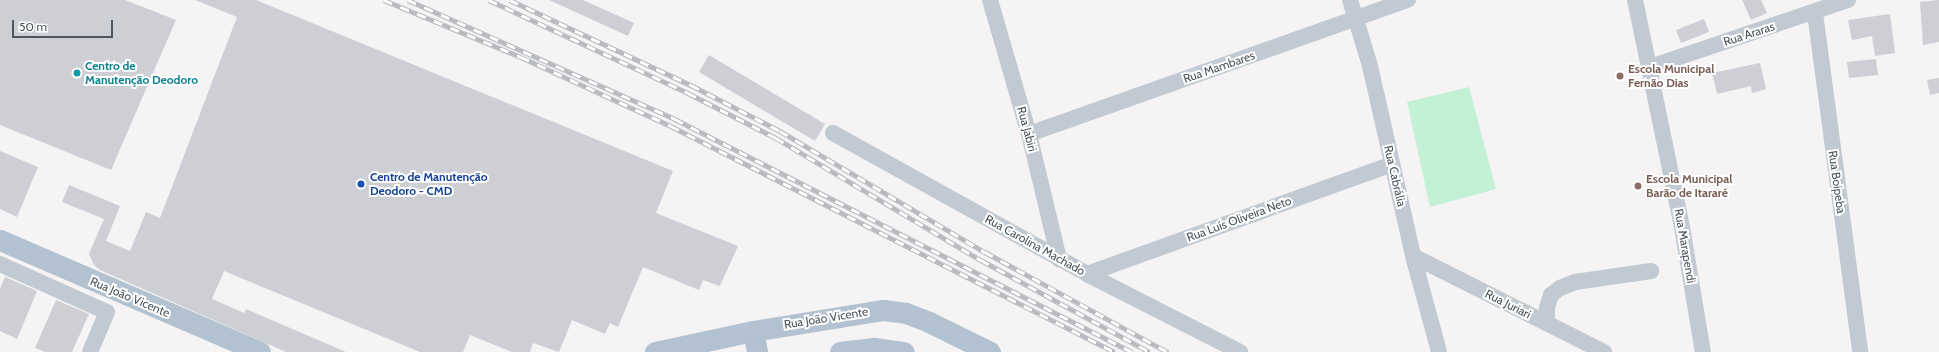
<!DOCTYPE html>
<meta charset="utf-8">
<style>
body{margin:0}
#map{position:relative;width:1939px;height:352px;overflow:hidden;background:#f5f3f3;font-family:Cabin,sans-serif}
div>[style]{position:absolute}
[style*='--x']{left:calc(var(--x)*1px);top:calc(var(--y)*1px);width:calc(var(--w)*1px);rotate:calc(var(--a)*1deg)}
.green>*{inset:0;background:#c3f1d5}
.building>*{inset:0;background:#cdcfd5}
.minor>*{height:16px;margin:-8px;padding:0 8px;transform-origin:8px;border-radius:8px;background:#c1cad2}
.major>*{height:21px;margin:-10.5px;padding:0 10.5px;transform-origin:10.5px;border-radius:10.5px;background:#b3c2d1}
.rail>*{height:4.5px;margin-top:-2.25px;transform-origin:0;background:repeating-linear-gradient(90deg,#fff 0 9px,#b5b8bd 0 18px);box-sizing:border-box;border-block:1px solid #b5b8bd}
.dots>*{width:11px;height:11px;translate:-50% -50%;box-sizing:border-box;border:2px solid #fff;border-radius:50%}
span{translate:-50% -50%;white-space:nowrap;text-align:center;line-height:1.15;-webkit-text-stroke:4px #fff;paint-order:stroke}
.street-label{font-size:12px;color:#4a5661}
.culture-label{font-size:12px;color:#0d838f;font-weight:700}
.left{translate:0 -50%;text-align:left}
.education-label{font-size:12px;color:#785e54;font-weight:700}
.transit-label{font-size:12px;color:#164399;font-weight:700}
.scale{position:absolute;left:12px;top:20px;width:101px;height:18px;box-sizing:border-box;border:2px solid #4a5661;border-top:0;padding-left:5px;font-size:12px;line-height:14px;white-space:nowrap;color:#4a5661;-webkit-text-stroke:3px #fff;paint-order:stroke}
</style>
<div id="map">
<div class="green">
<div style="clip-path:polygon(1469px 87px,1496px 189px,1430px 207px,1407px 102px)"></div>
</div>
<div class="building">
<div style="clip-path:polygon(0 0,125px 0,176px 20px,111px 170px,0 125px)"></div>
<div style="clip-path:polygon(195px 0,256px 0,673px 171px,656px 213px,738px 246px,720px 286px,703px 280px,699px 290px,643px 267px,618px 327px,610px 323px,605px 334px,572px 320px,559px 352px,533px 343px,530px 352px,512px 352px,470px 335px,463px 352px,420px 352px,224px 271px,212px 299px,244px 313px,246px 309px,346px 352px,286px 352px,100px 270px,94px 265px,89px 254px,104px 219px,62px 202px,69px 185px,120px 206px,106px 241px,130px 251px,146px 212px,160px 218px,237px 17px)"></div>
<div style="clip-path:polygon(549px 0,583px 0,634px 23px,628px 36px)"></div>
<div style="clip-path:polygon(1742px 0,1761px 0,1767px 13px,1751px 20px)"></div>
<div style="clip-path:polygon(1939px 0,1939px 42px,1923px 45px,1920px 2px)"></div>
<div style="clip-path:polygon(1890px 14px,1895px 53px,1875px 56px,1872px 36px,1852px 40px,1848px 20px)"></div>
<div style="clip-path:polygon(1704px 19px,1709px 32px,1681px 43px,1676px 30px)"></div>
<div style="clip-path:polygon(709px 55px,825px 124px,815px 141px,699px 72px)"></div>
<div style="clip-path:polygon(1876px 59px,1878px 75px,1849px 78px,1847px 62px)"></div>
<div style="clip-path:polygon(1760px 63px,1766px 89px,1752px 93px,1751px 86px,1717px 94px,1712px 73px)"></div>
<div style="clip-path:polygon(1939px 78px,1939px 93px,1930px 95px,1927px 80px)"></div>
<div style="clip-path:polygon(0 151px,38px 167px,17px 217px,0 209px)"></div>
<div style="clip-path:polygon(5px 277px,37px 291px,17px 339px,0 331px,0 289px)"></div>
<div style="clip-path:polygon(56px 300px,89px 314px,72px 352px,45px 352px,35px 348px)"></div>
</div>
<div class="minor">
<div style="--x:990;--y:0;--w:140;--a:73.8"></div>
<div style="--x:1029;--y:134;--w:129;--a:76.5"></div>
<div style="--x:1350;--y:0;--w:69;--a:73.1"></div>
<div style="--x:1370;--y:66;--w:195;--a:77.2"></div>
<div style="--x:1413;--y:256;--w:99;--a:74.8"></div>
<div style="--x:1635;--y:0;--w:232;--a:78.3"></div>
<div style="--x:1682;--y:227;--w:127;--a:80.5"></div>
<div style="--x:1815;--y:13;--w:342;--a:82.4"></div>
<div style="--x:1650;--y:67;--w:209;--a:-18.7"></div>
<div style="--x:833;--y:133;--w:291;--a:29"></div>
<div style="--x:1087;--y:274;--w:172;--a:27"></div>
<div style="--x:1029;--y:134;--w:402;--a:-19.5"></div>
<div style="--x:1413;--y:256;--w:214;--a:26.7"></div>
<div style="--x:0;--y:264;--w:117;--a:24.2"></div>
<div style="--x:107;--y:312;--w:43;--a:113"></div>
<div style="--x:1087;--y:274;--w:324;--a:-19.8"></div>
<div style="--x:1547;--y:323;--w:15;--a:-90"></div>
<div style="--x:1547;--y:308;--w:14;--a:-73"></div>
<div style="--x:1551;--y:295;--w:11;--a:-38"></div>
<div style="--x:1560;--y:288;--w:16;--a:-22"></div>
<div style="--x:1575;--y:282;--w:77;--a:-8.2"></div>
</div>
<div class="major">
<div style="--x:0;--y:240;--w:283;--a:23.3"></div>
<div style="--x:753;--y:331;--w:21;--a:79"></div>
<div style="--x:655;--y:352;--w:100;--a:-12.1"></div>
<div style="--x:753;--y:331;--w:132;--a:-9.2"></div>
<div style="--x:883;--y:310;--w:23;--a:7"></div>
<div style="--x:906;--y:313;--w:25;--a:21"></div>
<div style="--x:929;--y:322;--w:68;--a:26.2"></div>
<div style="--x:840;--y:352;--w:34;--a:-7"></div>
<div style="--x:874;--y:348;--w:30;--a:8"></div>
</div>
<div class="rail">
<div style="--x:384;--y:0;--w:148;--a:22.6"></div>
<div style="--x:521;--y:57;--w:165;--a:24.7"></div>
<div style="--x:671;--y:126;--w:498;--a:27"></div>
<div style="--x:408;--y:0;--w:292;--a:24"></div>
<div style="--x:675;--y:119;--w:513;--a:27.01"></div>
<div style="--x:489;--y:0;--w:220;--a:25"></div>
<div style="--x:688;--y:93;--w:99;--a:27.1"></div>
<div style="--x:776;--y:138;--w:239;--a:30.8"></div>
<div style="--x:981;--y:260;--w:192;--a:28.6"></div>
<div style="--x:510;--y:0;--w:200;--a:25.2"></div>
<div style="--x:691;--y:85;--w:100;--a:27.3"></div>
<div style="--x:780;--y:131;--w:238;--a:30.6"></div>
<div style="--x:985;--y:252;--w:209;--a:28.7"></div>
</div>
<div class="dots">
<div style="left:77px;top:73px;background:#0f9aa8"></div>
<div style="left:1620px;top:76px;background:#8d6e63"></div>
<div style="left:361px;top:184px;background:#1a4fb4"></div>
<div style="left:1638px;top:186px;background:#8d6e63"></div>
</div>
<div class="street-label">
<span style="left:1749px;top:34px;rotate:-18deg">Rua Araras</span>
<span style="left:1219px;top:67px;rotate:-19deg">Rua Mambares</span>
<span style="left:1027px;top:129px;rotate:75deg">Rua Jabiri</span>
<span style="left:1395px;top:176px;rotate:77deg">Rua Cabrália</span>
<span style="left:1837px;top:182px;rotate:82deg">Rua Boipeba</span>
<span style="left:1239px;top:219px;rotate:-20deg">Rua Luís Oliveira Neto</span>
<span style="left:1035px;top:245px;rotate:29deg">Rua Carolina Machado</span>
<span style="left:1685px;top:246px;rotate:80deg">Rua Marapendi</span>
<span style="left:130px;top:297px;rotate:23deg">Rua João Vicente</span>
<span style="left:1508px;top:304px;rotate:27deg">Rua Juriari</span>
<span style="left:826px;top:318px;rotate:-9deg">Rua João Vicente</span>
</div>
<div class="culture-label">
<span class="left" style="left:85px;top:73px">Centro de<br>Manutenção Deodoro</span>
</div>
<div class="education-label">
<span class="left" style="left:1628px;top:76px">Escola Municipal<br>Fernão Dias</span>
<span class="left" style="left:1646px;top:186px">Escola Municipal<br>Barão de Itararé</span>
</div>
<div class="transit-label">
<span class="left" style="left:370px;top:184px">Centro de Manutenção<br>Deodoro - CMD</span>
</div>
<div class="scale">50 m</div>
</div>
